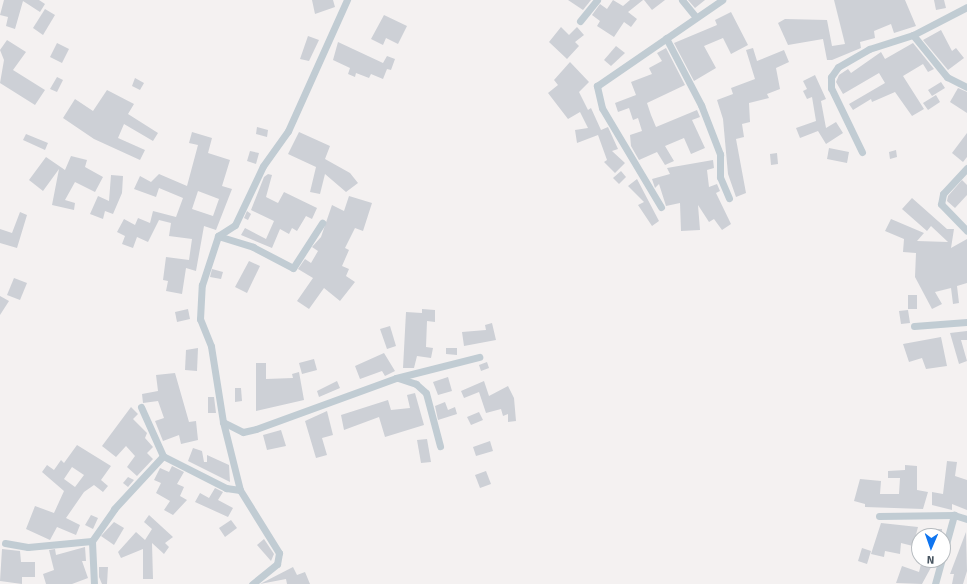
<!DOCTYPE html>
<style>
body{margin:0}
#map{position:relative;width:967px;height:584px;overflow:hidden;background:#f4f1f1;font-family:Signika,sans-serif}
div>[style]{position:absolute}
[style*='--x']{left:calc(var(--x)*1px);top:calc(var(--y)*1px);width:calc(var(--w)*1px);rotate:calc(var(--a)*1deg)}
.building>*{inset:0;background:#cdd0d6}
.street>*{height:7px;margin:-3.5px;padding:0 3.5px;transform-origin:3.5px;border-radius:3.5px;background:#c1ccd3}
span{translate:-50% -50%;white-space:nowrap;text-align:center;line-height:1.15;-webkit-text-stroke:3px #fff;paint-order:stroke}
.north{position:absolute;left:911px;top:528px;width:40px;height:40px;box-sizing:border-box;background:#fff;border:1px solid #b6bbbf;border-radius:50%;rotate:182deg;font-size:11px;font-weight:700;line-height:16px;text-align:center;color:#485560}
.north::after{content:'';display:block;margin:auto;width:14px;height:18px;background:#0f75f0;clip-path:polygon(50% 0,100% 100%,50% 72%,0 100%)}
</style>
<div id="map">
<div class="building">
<div style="clip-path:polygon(4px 0,39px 0,45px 4px,40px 12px,23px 1px,15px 29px,6px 26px,8px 17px,0 15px)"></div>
<div style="clip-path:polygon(312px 0,333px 0,335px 7px,315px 14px)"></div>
<div style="clip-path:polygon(568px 0,591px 0,583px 10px)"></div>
<div style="clip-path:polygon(613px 0,623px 6px,630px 0,643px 0,628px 12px,637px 19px,631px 27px,624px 22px,614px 37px,597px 26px,600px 21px,592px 15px,600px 4px,607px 9px)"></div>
<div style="clip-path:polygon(644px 0,665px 0,652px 10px)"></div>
<div style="clip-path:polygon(688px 0,705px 0,695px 8px)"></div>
<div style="clip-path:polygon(834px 0,905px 0,916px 26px,894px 33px,891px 24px,874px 31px,875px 38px,860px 42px,861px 48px,832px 60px,827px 60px,823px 39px,788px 45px,778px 23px,785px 19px,827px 20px,832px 46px,845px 44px)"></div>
<div style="clip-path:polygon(934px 0,944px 0,946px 8px,936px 10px)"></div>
<div style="clip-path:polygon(45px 9px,55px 15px,43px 35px,33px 28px)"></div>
<div style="clip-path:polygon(731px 12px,748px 45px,731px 54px,723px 38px,704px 46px,716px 68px,694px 81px,674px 43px,717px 25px,715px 20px)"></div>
<div style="clip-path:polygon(384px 15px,407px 26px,398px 44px,386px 38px,383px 45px,371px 39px)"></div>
<div style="clip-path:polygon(561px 27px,569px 35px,577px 27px,584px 35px,575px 42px,579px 46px,567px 59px,549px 42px)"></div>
<div style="clip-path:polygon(941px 30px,952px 51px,956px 48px,964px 58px,948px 70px,923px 40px)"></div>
<div style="clip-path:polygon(308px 36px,319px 40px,309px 61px,300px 59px)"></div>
<div style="clip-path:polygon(7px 40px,26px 52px,13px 70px,45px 90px,35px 105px,0 83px,4px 60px,0 50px)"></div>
<div style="clip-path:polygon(338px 42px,383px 63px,387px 56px,395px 59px,391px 70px,387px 69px,383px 79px,371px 74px,369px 78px,356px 73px,355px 77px,348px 74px,350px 68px,333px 60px)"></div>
<div style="clip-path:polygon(57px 43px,69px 49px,62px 63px,50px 57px)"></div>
<div style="clip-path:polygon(913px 43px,934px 69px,928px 72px,923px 64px,903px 76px,924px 109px,912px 116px,895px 92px,872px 102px,871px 99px,853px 110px,849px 104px,885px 83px,879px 73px,843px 94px,836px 82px,839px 75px,848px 69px,851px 73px,881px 52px,885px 59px)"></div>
<div style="clip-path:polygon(616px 46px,625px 53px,611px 66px,604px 60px)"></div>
<div style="clip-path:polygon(666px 48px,685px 85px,647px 103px,651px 115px,656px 127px,697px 110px,700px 117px,692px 120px,705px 148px,691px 154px,684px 138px,665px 146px,674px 161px,665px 165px,657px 152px,639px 160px,631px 146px,630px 135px,642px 131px,638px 118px,633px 120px,629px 108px,618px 112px,615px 103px,636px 95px,631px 82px,652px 74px,649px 68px,662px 61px,657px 53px)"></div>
<div style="clip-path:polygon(753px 48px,757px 61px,784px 50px,789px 62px,776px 68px,780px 89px,767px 94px,769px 98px,749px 103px,750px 122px,742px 124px,744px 137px,736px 139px,746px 193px,736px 197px,728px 174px,723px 119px,717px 100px,733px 94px,731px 88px,755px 79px,746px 50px)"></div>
<div style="clip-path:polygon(570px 62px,589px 82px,579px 92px,588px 110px,591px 108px,601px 130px,608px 127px,618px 149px,612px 151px,625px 163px,615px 173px,604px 162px,607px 160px,598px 135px,577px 143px,575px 130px,588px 128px,580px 112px,568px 119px,548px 93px,558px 85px,554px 80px)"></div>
<div style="clip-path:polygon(815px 75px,826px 99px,821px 101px,826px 128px,836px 122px,843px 133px,826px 144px,818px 131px,800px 138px,796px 128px,816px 121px,812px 97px,807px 99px,803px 91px,807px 89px,803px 81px)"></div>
<div style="clip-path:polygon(57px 77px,63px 80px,57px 92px,50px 89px)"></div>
<div style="clip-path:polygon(135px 78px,144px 83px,140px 90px,132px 86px)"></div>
<div style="clip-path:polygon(941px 82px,945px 88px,932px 96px,928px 90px)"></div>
<div style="clip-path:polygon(958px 88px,967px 92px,967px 113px,950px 102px)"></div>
<div style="clip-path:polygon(107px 90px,134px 104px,128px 114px,158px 133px,153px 141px,124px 124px,118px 138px,145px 150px,140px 160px,94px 139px,63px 118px,75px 99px,93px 111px)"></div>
<div style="clip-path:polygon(936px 95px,940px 102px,928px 110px,923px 103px)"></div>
<div style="clip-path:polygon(257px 127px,268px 130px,267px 137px,256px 134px)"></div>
<div style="clip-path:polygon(evenodd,192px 132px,212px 138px,208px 153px,230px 160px,222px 186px,232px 189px,216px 230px,204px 226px,196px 271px,186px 268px,182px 294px,166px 291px,168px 281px,163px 280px,166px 257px,189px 260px,192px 239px,169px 236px,171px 223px,159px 220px,148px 242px,137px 237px,133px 248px,122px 244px,125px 236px,117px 232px,124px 219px,135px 225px,138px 218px,150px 223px,153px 211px,176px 217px,183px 198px,159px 188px,156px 197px,134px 189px,140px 176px,151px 182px,159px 174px,187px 186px,198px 145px,189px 143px,192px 132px,198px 191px,219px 199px,213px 216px,192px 209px,198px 191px)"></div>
<div style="clip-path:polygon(299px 132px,330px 146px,325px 159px,350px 173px,358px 183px,346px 192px,325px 174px,320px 194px,310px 192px,316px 167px,288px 154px)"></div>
<div style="clip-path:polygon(967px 133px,967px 157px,963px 162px,952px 153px)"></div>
<div style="clip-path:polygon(26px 134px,48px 143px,45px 150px,23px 140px)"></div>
<div style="clip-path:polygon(829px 148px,849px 152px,847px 163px,827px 159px)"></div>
<div style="clip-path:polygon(896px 150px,897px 157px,890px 159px,889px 152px)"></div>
<div style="clip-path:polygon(250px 151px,259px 153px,256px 164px,247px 161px)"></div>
<div style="clip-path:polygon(777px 153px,778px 164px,771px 165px,770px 154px)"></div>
<div style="clip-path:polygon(71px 156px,87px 160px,85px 167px,103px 177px,95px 192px,75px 182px,65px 200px,75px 203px,74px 210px,52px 205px,59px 169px,43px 191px,29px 180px,46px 157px,65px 170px)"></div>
<div style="clip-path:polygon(713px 160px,714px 168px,707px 170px,709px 187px,717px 184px,720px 191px,716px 193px,731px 224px,722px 230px,714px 219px,709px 222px,698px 205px,700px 230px,681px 231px,680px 203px,666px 206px,659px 184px,655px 188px,652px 179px,670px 174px,667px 168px)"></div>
<div style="clip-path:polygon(621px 171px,626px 177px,619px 184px,613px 178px)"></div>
<div style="clip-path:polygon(268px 174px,272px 175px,266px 197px,278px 203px,284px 192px,317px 208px,312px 219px,306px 216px,297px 231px,292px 228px,289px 234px,280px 229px,272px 248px,241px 235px,245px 228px,266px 239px,274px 221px,251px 210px,264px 177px)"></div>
<div style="clip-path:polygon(111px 175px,123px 176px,122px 193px,113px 214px,105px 211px,103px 219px,90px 214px,98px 196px,109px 201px)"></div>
<div style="clip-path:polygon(637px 179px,659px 221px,652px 226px,638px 205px,644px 202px,628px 186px)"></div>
<div style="clip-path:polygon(962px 180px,967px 185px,967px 195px,955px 208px,947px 201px,948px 196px)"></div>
<div style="clip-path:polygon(349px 196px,372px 203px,363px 231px,355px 228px,345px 248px,349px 250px,342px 266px,349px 269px,346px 276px,355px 282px,340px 301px,324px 288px,309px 309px,297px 301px,313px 278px,298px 269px,305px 259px,311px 263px,318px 251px,312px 247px,321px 237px,332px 205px,344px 211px)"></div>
<div style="clip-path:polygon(912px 198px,947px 229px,954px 229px,951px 248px,967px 239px,967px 283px,957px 286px,959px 303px,953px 304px,951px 288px,935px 292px,942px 304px,932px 309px,915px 277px,916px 253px,903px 252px,904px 239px,885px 231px,891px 219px,924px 233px,917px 241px,948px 242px,931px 226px,927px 231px,902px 209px)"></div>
<div style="clip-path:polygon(247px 211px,251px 214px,248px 220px,244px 218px)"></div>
<div style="clip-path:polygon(20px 212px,27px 215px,17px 248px,0 243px,0 229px,12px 233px)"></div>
<div style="clip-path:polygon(249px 261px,260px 266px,247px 293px,235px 287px)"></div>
<div style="clip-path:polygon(212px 269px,223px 272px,221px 279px,210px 277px)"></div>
<div style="clip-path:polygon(14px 278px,27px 283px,20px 300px,7px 295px)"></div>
<div style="clip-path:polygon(908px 295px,917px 295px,917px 309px,908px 309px)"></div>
<div style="clip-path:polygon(0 296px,9px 301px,0 315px)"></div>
<div style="clip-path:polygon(188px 309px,190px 319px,177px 322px,175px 312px)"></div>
<div style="clip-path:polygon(422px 309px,435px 310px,435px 322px,427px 321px,426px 347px,433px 348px,431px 358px,417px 356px,414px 368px,403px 368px,406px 312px,422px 313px)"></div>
<div style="clip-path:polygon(908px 310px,910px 323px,901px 324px,899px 311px)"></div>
<div style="clip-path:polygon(492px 323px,496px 340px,464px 346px,462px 332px,486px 330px,485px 325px)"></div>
<div style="clip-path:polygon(390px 326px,396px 346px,387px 349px,380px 329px)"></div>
<div style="clip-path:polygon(967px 331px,967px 340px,961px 340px,967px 361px,959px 364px,950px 333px)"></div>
<div style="clip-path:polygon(941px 337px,947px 366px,926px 369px,922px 358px,909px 362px,903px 344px)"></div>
<div style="clip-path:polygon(198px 348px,197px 371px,185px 370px,186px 350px)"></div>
<div style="clip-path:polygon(446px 348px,457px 348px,457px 355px,446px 354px)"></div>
<div style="clip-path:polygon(384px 353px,395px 371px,385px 376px,382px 371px,360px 379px,355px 366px)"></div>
<div style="clip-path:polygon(314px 359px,317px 370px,302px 374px,299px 363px)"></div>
<div style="clip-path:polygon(487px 362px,489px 368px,481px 371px,479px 365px)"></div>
<div style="clip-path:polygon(256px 363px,266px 363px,266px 379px,293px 378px,292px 374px,299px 372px,304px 400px,256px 411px)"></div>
<div style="clip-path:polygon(175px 373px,189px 422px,196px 421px,198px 440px,181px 444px,179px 435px,163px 441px,155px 421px,164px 418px,158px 401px,143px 403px,142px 394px,158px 391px,156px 375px)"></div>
<div style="clip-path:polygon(448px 377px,452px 391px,438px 395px,433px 382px)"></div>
<div style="clip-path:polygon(337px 381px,340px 388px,319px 397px,317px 391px)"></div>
<div style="clip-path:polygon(484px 381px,489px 396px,508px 386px,514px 398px,516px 421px,508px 422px,508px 414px,503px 416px,501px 409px,486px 413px,479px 392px,464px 398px,461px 391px)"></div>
<div style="clip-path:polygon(235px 388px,241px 388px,242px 401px,235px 402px)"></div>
<div style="clip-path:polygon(415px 393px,424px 425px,385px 437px,379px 417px,344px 430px,341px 415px,388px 400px,391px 410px,410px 408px,407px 395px)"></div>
<div style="clip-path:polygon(208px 397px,214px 397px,216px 413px,208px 413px)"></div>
<div style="clip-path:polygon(445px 402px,448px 410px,455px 407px,457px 414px,438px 420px,435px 406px)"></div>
<div style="clip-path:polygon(131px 407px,138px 414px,133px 419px,147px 433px,145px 438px,153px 447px,147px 453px,153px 459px,137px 476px,127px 467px,135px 456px,126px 446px,116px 457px,102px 446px)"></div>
<div style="clip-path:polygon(327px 411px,333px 435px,322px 438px,327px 455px,316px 458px,305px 421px)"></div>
<div style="clip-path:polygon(479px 412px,483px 420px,471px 425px,467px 417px)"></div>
<div style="clip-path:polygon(281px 430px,286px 446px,267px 450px,263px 435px)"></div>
<div style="clip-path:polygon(427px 439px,431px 462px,421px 463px,417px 440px)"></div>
<div style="clip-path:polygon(490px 441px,493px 451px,476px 456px,473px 447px)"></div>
<div style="clip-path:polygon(evenodd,77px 445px,111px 466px,101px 480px,108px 486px,103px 492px,94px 485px,84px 492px,66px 518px,80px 525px,76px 535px,57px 527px,50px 540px,26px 529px,35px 506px,54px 513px,64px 491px,42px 472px,47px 465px,54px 470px,61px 460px,64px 463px,77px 445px,72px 467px,84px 475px,75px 487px,64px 479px,72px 467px)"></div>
<div style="clip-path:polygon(193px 448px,202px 451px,204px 462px,207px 462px,207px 455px,229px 465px,230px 482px,188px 461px)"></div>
<div style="clip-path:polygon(947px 461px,957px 462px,955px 476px,967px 480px,967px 510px,952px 504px,952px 510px,932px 505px,932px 492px,943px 494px)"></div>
<div style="clip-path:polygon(905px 465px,917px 466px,917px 490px,928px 492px,923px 509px,865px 507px,865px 504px,854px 501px,860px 479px,881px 481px,880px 494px,899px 494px,900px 478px,888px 478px,888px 471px,905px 470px)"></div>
<div style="clip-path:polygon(172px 466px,184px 472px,177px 484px,184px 487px,180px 496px,187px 500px,173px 515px,164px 510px,170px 501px,156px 493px,161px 483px,154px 480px,160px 468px,169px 472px)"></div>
<div style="clip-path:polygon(486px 471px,491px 484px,480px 488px,475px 475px)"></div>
<div style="clip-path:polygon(128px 477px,134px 480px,128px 487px,123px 483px)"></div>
<div style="clip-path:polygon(215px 488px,223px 492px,218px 500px,233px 508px,228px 517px,195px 502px,200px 493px,209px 498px)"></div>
<div style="clip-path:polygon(91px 515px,98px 518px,93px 529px,85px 525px)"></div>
<div style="clip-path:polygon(149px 515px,173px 537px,165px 543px,169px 547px,164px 554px,152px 543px,153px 579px,143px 579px,143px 549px,121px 558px,118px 552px,136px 532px,145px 540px,152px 529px,144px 522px)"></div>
<div style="clip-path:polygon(231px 520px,237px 528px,225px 537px,219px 528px)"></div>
<div style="clip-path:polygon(114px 522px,124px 528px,114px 545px,101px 536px)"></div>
<div style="clip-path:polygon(881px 523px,918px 527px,913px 546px,901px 543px,900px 554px,885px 551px,884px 557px,871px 554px)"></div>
<div style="clip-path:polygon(930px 529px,942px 529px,942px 536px,930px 536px)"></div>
<div style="clip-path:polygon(966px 532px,967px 571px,963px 584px,952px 584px,954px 574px,950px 574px)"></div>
<div style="clip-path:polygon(264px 539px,274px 554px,271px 561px,257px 545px)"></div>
<div style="clip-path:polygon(85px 547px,86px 561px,82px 561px,88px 578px,72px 584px,46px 584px,43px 574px,54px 570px,49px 550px,55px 549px,56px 555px)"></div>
<div style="clip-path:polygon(862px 548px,871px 551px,867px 564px,858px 561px)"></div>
<div style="clip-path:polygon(2px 549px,20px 551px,21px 562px,35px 562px,35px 577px,22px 577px,22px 584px,0 581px)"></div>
<div style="clip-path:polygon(922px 560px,935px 560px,922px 584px,896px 583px,902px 566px,919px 572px)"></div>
<div style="clip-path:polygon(99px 567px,108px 567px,107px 584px,102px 584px,99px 577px)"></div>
<div style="clip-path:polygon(293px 567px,297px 575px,305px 572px,310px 584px,287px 584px,286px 579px,260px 584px)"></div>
</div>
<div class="street">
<div style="--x:682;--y:0;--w:21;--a:51"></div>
<div style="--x:580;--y:21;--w:27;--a:-51"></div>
<div style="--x:913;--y:35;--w:54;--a:51"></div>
<div style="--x:947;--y:77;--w:22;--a:27"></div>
<div style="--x:666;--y:38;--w:76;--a:62.4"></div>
<div style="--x:701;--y:105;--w:53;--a:68.8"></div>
<div style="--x:720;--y:154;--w:23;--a:90"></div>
<div style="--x:720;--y:177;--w:23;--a:67"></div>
<div style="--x:862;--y:152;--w:71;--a:-115.8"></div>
<div style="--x:831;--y:88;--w:11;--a:-90"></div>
<div style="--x:831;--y:77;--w:12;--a:-55"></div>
<div style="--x:838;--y:67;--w:36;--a:-30"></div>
<div style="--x:869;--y:49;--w:46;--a:-17.7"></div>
<div style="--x:913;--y:35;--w:61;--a:-27.4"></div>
<div style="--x:967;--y:168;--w:35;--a:133"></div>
<div style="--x:943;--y:194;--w:10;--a:101"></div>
<div style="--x:941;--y:204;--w:37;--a:46"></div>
<div style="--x:661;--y:207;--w:115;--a:-120.8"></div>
<div style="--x:602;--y:108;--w:23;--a:-103"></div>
<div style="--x:597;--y:86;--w:152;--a:-34.5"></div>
<div style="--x:218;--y:236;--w:37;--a:17"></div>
<div style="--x:253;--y:247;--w:45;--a:27.7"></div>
<div style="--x:293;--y:268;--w:54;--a:-57.2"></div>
<div style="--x:914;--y:326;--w:53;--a:-4.3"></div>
<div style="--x:398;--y:378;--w:19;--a:18"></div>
<div style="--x:416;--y:384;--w:13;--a:42"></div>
<div style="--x:426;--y:393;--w:55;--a:75.2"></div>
<div style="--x:141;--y:407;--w:54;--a:65.8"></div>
<div style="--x:223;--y:422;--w:22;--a:27"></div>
<div style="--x:243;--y:432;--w:13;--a:-13"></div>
<div style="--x:256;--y:429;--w:149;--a:-20"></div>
<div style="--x:396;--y:378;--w:86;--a:-14.2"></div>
<div style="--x:240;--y:490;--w:74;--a:58.2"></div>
<div style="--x:279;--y:553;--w:11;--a:100"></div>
<div style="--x:277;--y:564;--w:32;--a:141"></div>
<div style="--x:879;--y:516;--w:75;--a:-0.8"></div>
<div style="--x:954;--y:515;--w:14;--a:17"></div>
<div style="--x:5;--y:543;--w:23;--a:10"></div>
<div style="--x:28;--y:547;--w:64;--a:-5.4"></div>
<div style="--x:94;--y:584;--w:43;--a:-92.7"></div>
<div style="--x:92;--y:541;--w:39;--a:-55"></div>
<div style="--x:114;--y:509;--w:72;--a:-47.2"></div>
<div style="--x:163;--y:456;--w:71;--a:26.9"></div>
<div style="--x:226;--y:488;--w:14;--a:8"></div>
<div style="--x:240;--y:490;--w:70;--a:-104"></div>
<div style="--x:223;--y:422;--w:77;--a:-99"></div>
<div style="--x:211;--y:346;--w:29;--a:-112"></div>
<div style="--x:200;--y:319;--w:34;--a:-87"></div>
<div style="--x:202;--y:285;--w:52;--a:-71.9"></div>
<div style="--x:218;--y:236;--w:20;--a:-33"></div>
<div style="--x:235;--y:225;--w:65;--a:-64.6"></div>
<div style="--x:263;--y:166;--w:43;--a:-54.5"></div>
<div style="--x:288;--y:131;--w:144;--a:-65.8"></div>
<div style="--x:935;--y:584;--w:72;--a:-74.6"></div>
</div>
<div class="north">N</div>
</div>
